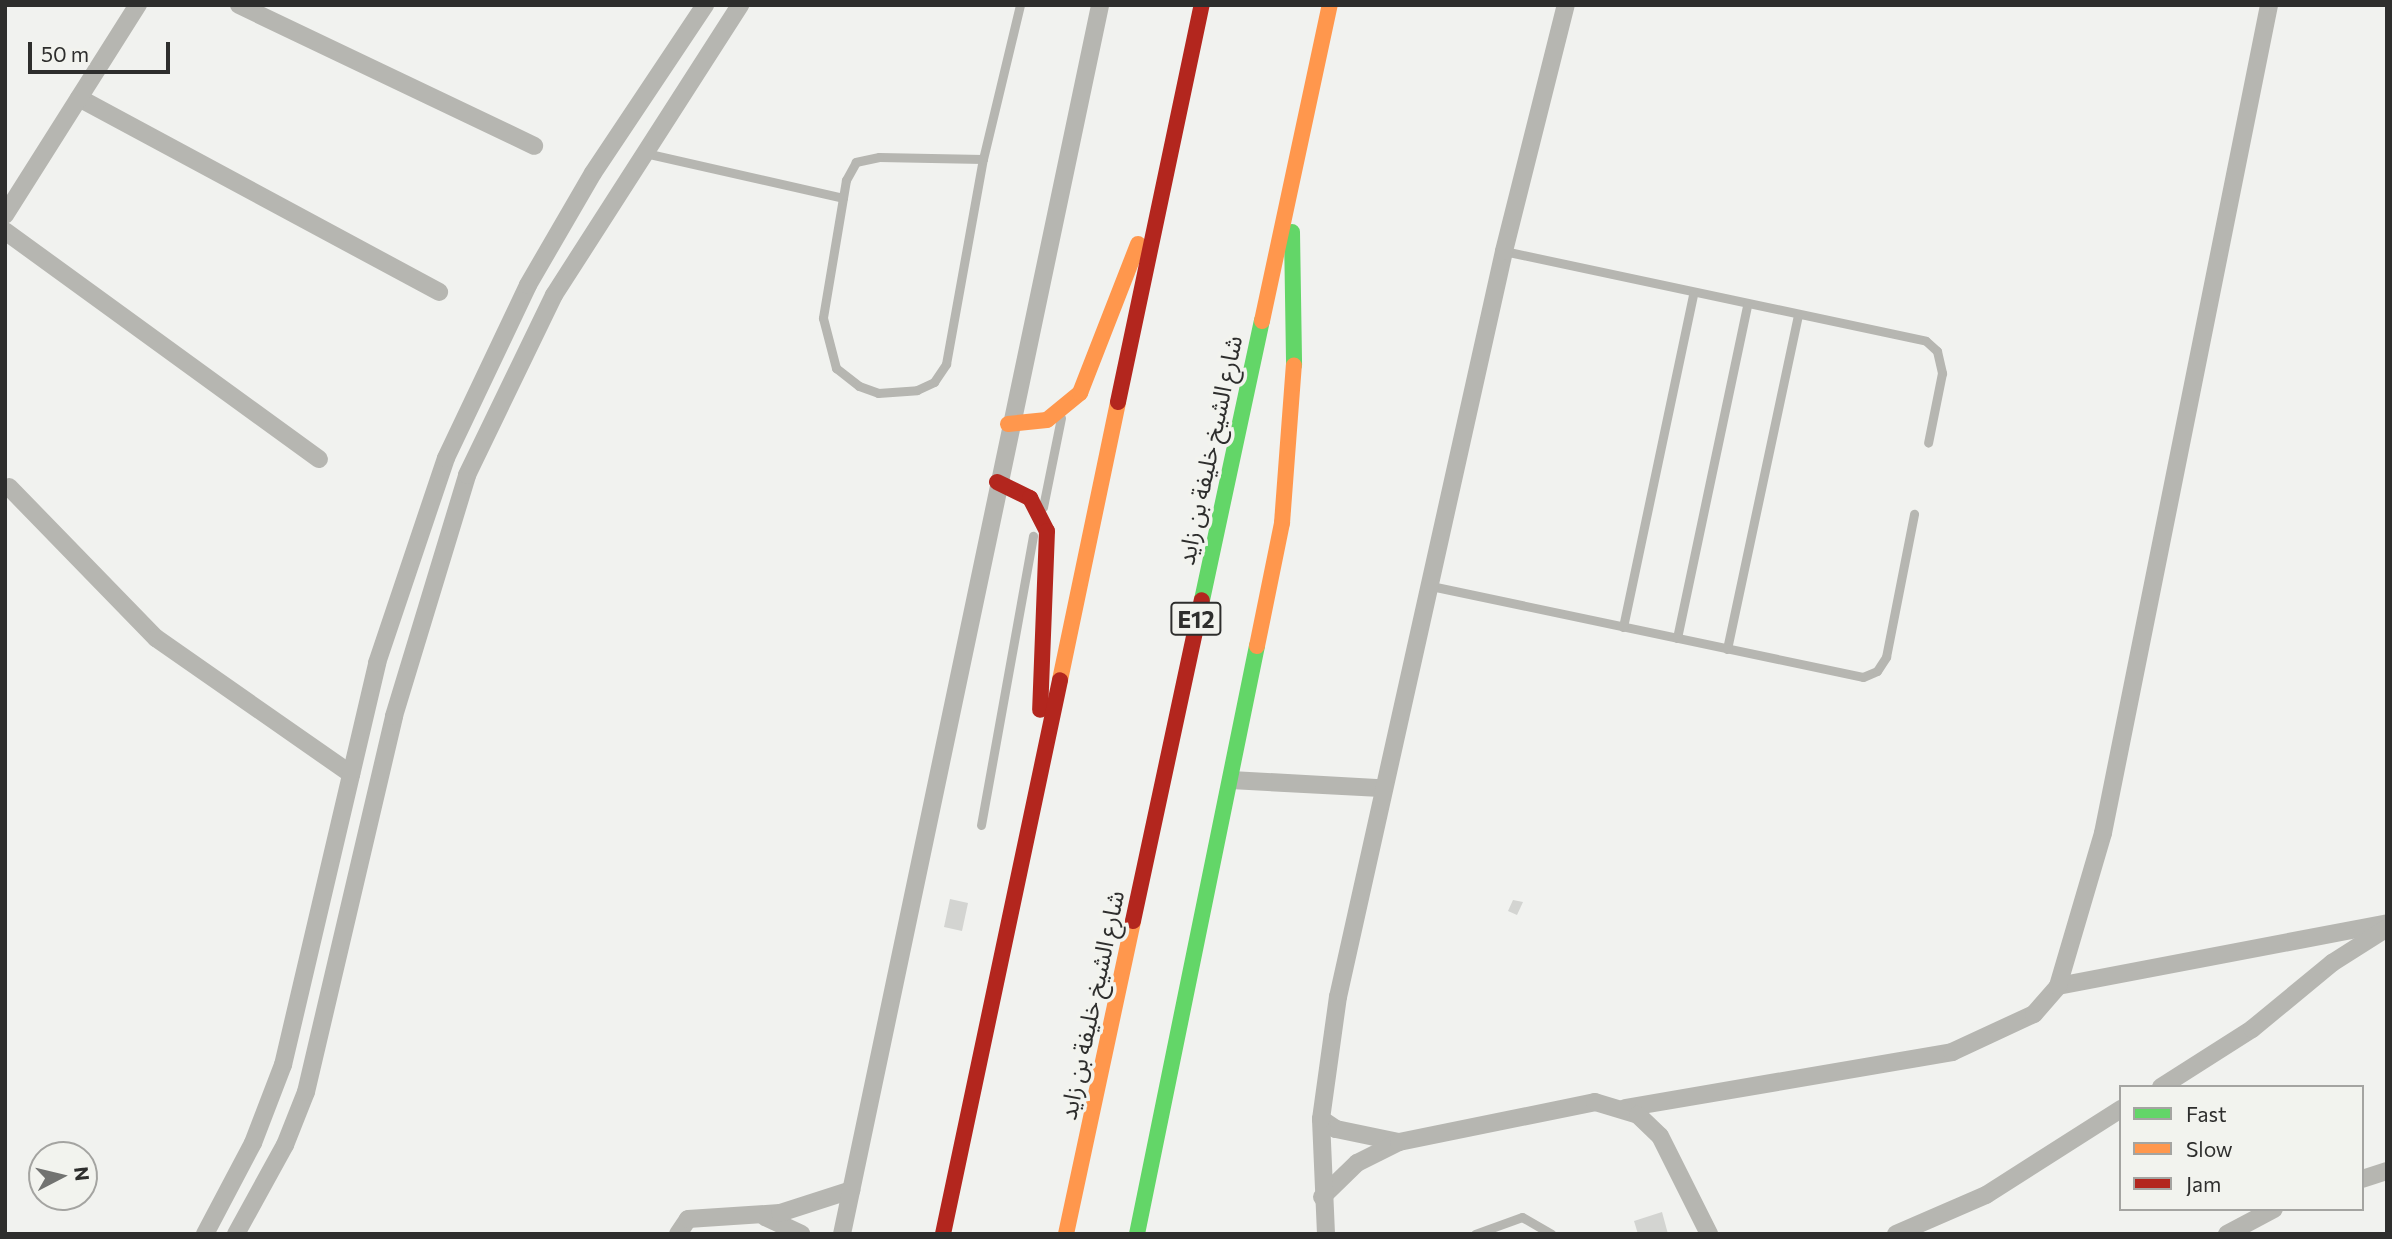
<!DOCTYPE html>
<meta charset="utf-8">
<style>
body{margin:0}
#map{position:relative;width:2392px;height:1239px;overflow:hidden;background:#f1f2ef;font-family:Commissioner,"Noto Sans Arabic",sans-serif}
div>[style]{position:absolute}
[style*='--x']{left:calc(var(--x)*1px);top:calc(var(--y)*1px);width:calc(var(--w)*1px);rotate:calc(var(--a)*1deg)}
.building>*{inset:0;background:#d3d4d1}
.lane>*{height:9px;margin:-4.5px;padding:0 4.5px;transform-origin:4.5px;border-radius:4.5px;background:#b6b6b1}
.street>*{height:18px;margin:-9px;padding:0 9px;transform-origin:9px;border-radius:9px;background:#b6b6b1}
.fast>*{height:16px;margin:-8px;padding:0 8px;transform-origin:8px;border-radius:8px;background:#63d668}
.slow>*{height:16px;margin:-8px;padding:0 8px;transform-origin:8px;border-radius:8px;background:#ff974d}
.jam>*{height:16px;margin:-8px;padding:0 8px;transform-origin:8px;border-radius:8px;background:#b3261e}
span{translate:-50% -50%;white-space:nowrap;text-align:center;line-height:1.15;-webkit-text-stroke:7px #f2f3ee;paint-order:stroke}
.shield-label span{padding:2px 5px;background:#f2f3ee;border:2px solid;border-radius:5px;-webkit-text-stroke-width:0}
.shield-label{font-size:23px;color:#2e2e2d;font-weight:700}
.street-label{font-size:24px;color:#2e2e2d}
.frame{position:absolute;inset:0;border:7px solid #2e2e2d;pointer-events:none}
.legend{position:absolute;left:2119px;top:1085px;width:245px;height:126px;box-sizing:border-box;background:#f2f3ee;border:2px solid #a4a4a1;margin:0;padding:9px 12px;list-style:none;font-size:21px;color:#2e2e2d}
.legend li{display:flex;align-items:center;gap:14px;height:35px}
.legend b{width:35px;border:2px solid #a4a4a1}
.north{position:absolute;left:28px;top:1141px;width:70px;height:70px;box-sizing:border-box;background:#f2f3ee;border:2px solid #a4a4a1;border-radius:50%;rotate:83deg;font-size:19px;font-weight:700;line-height:28px;text-align:center;color:#2e2e2d}
.north::after{content:'';display:block;margin:auto;width:24px;height:32px;background:#727371;clip-path:polygon(50% 0,100% 100%,50% 72%,0 100%)}
.scale{position:absolute;left:28px;top:42px;width:142px;height:32px;box-sizing:border-box;border:4px solid #2e2e2d;border-top:0;padding-left:9px;font-size:21px;line-height:24px;white-space:nowrap;color:#2e2e2d;-webkit-text-stroke:5px #f2f3ee;paint-order:stroke}
</style>
<div id="map">
<div class="building">
<div style="clip-path:polygon(950px 899px,968px 903px,962px 931px,944px 927px)"></div>
<div style="clip-path:polygon(1513px 900px,1523px 902px,1517px 915px,1508px 911px)"></div>
<div style="clip-path:polygon(1662px 1212px,1668px 1234px,1638px 1234px,1634px 1221px)"></div>
</div>
<div class="lane">
<div style="--x:645;--y:153;--w:203;--a:12.8"></div>
<div style="--x:983;--y:159;--w:104;--a:-178.9"></div>
<div style="--x:879;--y:157;--w:24;--a:168"></div>
<div style="--x:856;--y:162;--w:21;--a:119"></div>
<div style="--x:846;--y:180;--w:140;--a:99.5"></div>
<div style="--x:823;--y:318;--w:52;--a:75.4"></div>
<div style="--x:836;--y:368;--w:29;--a:38"></div>
<div style="--x:859;--y:386;--w:20;--a:20"></div>
<div style="--x:878;--y:393;--w:39;--a:-4"></div>
<div style="--x:917;--y:390;--w:19;--a:-25"></div>
<div style="--x:934;--y:382;--w:22;--a:-56"></div>
<div style="--x:946;--y:364;--w:208;--a:-79.8"></div>
<div style="--x:983;--y:159;--w:158;--a:-76.5"></div>
<div style="--x:1504;--y:251;--w:431;--a:12"></div>
<div style="--x:1926;--y:341;--w:15;--a:42"></div>
<div style="--x:1937;--y:351;--w:23;--a:77"></div>
<div style="--x:1942;--y:373;--w:71;--a:101.3"></div>
<div style="--x:1043;--y:507;--w:91;--a:-78.6"></div>
<div style="--x:1431;--y:586;--w:441;--a:11.9"></div>
<div style="--x:1863;--y:677;--w:15;--a:-23"></div>
<div style="--x:1877;--y:671;--w:17;--a:-57"></div>
<div style="--x:1886;--y:657;--w:146;--a:-78.9"></div>
<div style="--x:1623;--y:627;--w:340;--a:-78.1"></div>
<div style="--x:1677;--y:638;--w:340;--a:-78.1"></div>
<div style="--x:1727;--y:649;--w:340;--a:-78"></div>
<div style="--x:981;--y:825;--w:294;--a:-79.8"></div>
<div style="--x:1475;--y:1234;--w:50;--a:-19.9"></div>
<div style="--x:1522;--y:1217;--w:34;--a:30"></div>
</div>
<div class="street">
<div style="--x:239;--y:5;--w:327;--a:25.5"></div>
<div style="--x:79;--y:98;--w:409;--a:28.3"></div>
<div style="--x:5;--y:215;--w:249;--a:-57.7"></div>
<div style="--x:5;--y:231;--w:388;--a:36"></div>
<div style="--x:9;--y:487;--w:211;--a:45.8"></div>
<div style="--x:156;--y:638;--w:238;--a:34.9"></div>
<div style="--x:1231;--y:780;--w:150;--a:3.1"></div>
<div style="--x:2058;--y:986;--w:335;--a:-10.8"></div>
<div style="--x:2161;--y:1087;--w:108;--a:-32.5"></div>
<div style="--x:2252;--y:1029;--w:104;--a:-39.5"></div>
<div style="--x:2332;--y:963;--w:65;--a:-32.5"></div>
<div style="--x:1625;--y:1108;--w:332;--a:-9.7"></div>
<div style="--x:1952;--y:1052;--w:90;--a:-24.9"></div>
<div style="--x:2034;--y:1014;--w:37;--a:-49"></div>
<div style="--x:2058;--y:986;--w:159;--a:-73.6"></div>
<div style="--x:2103;--y:833;--w:844;--a:-78.66"></div>
<div style="--x:1321;--y:1119;--w:18;--a:34"></div>
<div style="--x:1336;--y:1129;--w:64;--a:11.7"></div>
<div style="--x:2362;--y:1179;--w:26;--a:-18"></div>
<div style="--x:1322;--y:1197;--w:49;--a:-44.2"></div>
<div style="--x:1357;--y:1163;--w:47;--a:-26.6"></div>
<div style="--x:1399;--y:1142;--w:200;--a:-11.5"></div>
<div style="--x:1595;--y:1102;--w:45;--a:16.8"></div>
<div style="--x:1638;--y:1115;--w:30;--a:44"></div>
<div style="--x:1660;--y:1136;--w:110;--a:63.4"></div>
<div style="--x:765;--y:1217;--w:40;--a:25"></div>
<div style="--x:205;--y:1234;--w:103;--a:-62.2"></div>
<div style="--x:253;--y:1143;--w:84;--a:-69"></div>
<div style="--x:283;--y:1065;--w:413;--a:-76.8"></div>
<div style="--x:377;--y:663;--w:216;--a:-71.4"></div>
<div style="--x:446;--y:458;--w:191;--a:-64.6"></div>
<div style="--x:528;--y:285;--w:129;--a:-59.9"></div>
<div style="--x:593;--y:173;--w:202;--a:-56.3"></div>
<div style="--x:236;--y:1234;--w:102;--a:-61.2"></div>
<div style="--x:285;--y:1145;--w:57;--a:-68.4"></div>
<div style="--x:306;--y:1092;--w:386;--a:-76.8"></div>
<div style="--x:394;--y:716;--w:252;--a:-73.1"></div>
<div style="--x:467;--y:475;--w:200;--a:-64.2"></div>
<div style="--x:554;--y:295;--w:345;--a:-57.3"></div>
<div style="--x:678;--y:1234;--w:18;--a:-56"></div>
<div style="--x:688;--y:1219;--w:92;--a:-3.7"></div>
<div style="--x:780;--y:1213;--w:75;--a:-17.9"></div>
<div style="--x:842;--y:1234;--w:1256;--a:-78.14"></div>
<div style="--x:1326;--y:1234;--w:115;--a:-92.5"></div>
<div style="--x:1321;--y:1119;--w:123;--a:-82.1"></div>
<div style="--x:1338;--y:997;--w:764;--a:-77.45"></div>
<div style="--x:1504;--y:251;--w:254;--a:-75.9"></div>
<div style="--x:1896;--y:1234;--w:98;--a:-23.4"></div>
<div style="--x:1986;--y:1195;--w:160;--a:-32.5"></div>
<div style="--x:2227;--y:1234;--w:53;--a:-28"></div>
</div>
<div class="fast">
<div style="--x:1292;--y:232;--w:133;--a:89.1"></div>
<div style="--x:1202;--y:600;--w:285;--a:-77.9"></div>
<div style="--x:1137;--y:1234;--w:600;--a:-78.47"></div>
</div>
<div class="slow">
<div style="--x:1262;--y:321;--w:323;--a:-77.9"></div>
<div style="--x:1008;--y:424;--w:39;--a:-6"></div>
<div style="--x:1047;--y:420;--w:43;--a:-39.3"></div>
<div style="--x:1080;--y:393;--w:160;--a:-68.7"></div>
<div style="--x:1257;--y:646;--w:126;--a:-78.5"></div>
<div style="--x:1282;--y:523;--w:158;--a:-85.7"></div>
<div style="--x:1060;--y:680;--w:284;--a:-78.2"></div>
<div style="--x:1066;--y:1234;--w:320;--a:-77.9"></div>
</div>
<div class="jam">
<div style="--x:1118;--y:402;--w:406;--a:-78.1"></div>
<div style="--x:997;--y:482;--w:37;--a:26"></div>
<div style="--x:1030;--y:498;--w:37;--a:63"></div>
<div style="--x:1047;--y:531;--w:179;--a:92.2"></div>
<div style="--x:1133;--y:921;--w:328;--a:-77.9"></div>
<div style="--x:943;--y:1234;--w:566;--a:-78.07"></div>
</div>
<div class="shield-label">
<span style="left:1196px;top:619px">E12</span>
</div>
<div class="street-label">
<span style="left:1209px;top:450px;rotate:-78deg">شارع الشيخ خليفة بن زايد</span>
<span style="left:1091px;top:1005px;rotate:-78deg">شارع الشيخ خليفة بن زايد</span>
</div>
<div class="frame"></div>
<ul class="legend">
<li><b style="height:9px;background:#63d668"></b>Fast</li>
<li><b style="height:9px;background:#ff974d"></b>Slow</li>
<li><b style="height:9px;background:#b3261e"></b>Jam</li>
</ul>
<div class="north">N</div>
<div class="scale">50 m</div>
</div>
